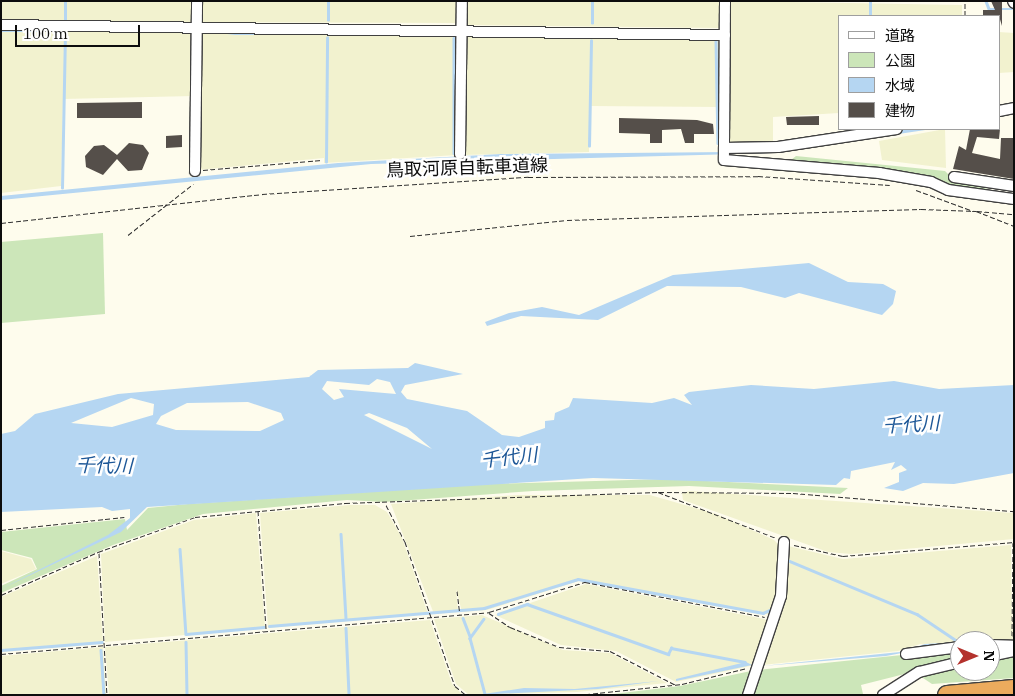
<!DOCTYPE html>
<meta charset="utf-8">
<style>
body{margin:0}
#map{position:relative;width:1015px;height:696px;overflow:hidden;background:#fefced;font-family:"IBM Plex Serif","Noto Sans JP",serif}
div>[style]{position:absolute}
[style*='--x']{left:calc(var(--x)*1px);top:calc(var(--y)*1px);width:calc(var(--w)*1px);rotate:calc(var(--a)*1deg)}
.farmland>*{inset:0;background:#f2f2cf}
.green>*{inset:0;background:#cce6b9}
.water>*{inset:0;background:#b5d6f2}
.stream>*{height:2.5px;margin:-1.25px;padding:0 1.25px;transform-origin:1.25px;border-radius:1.25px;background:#b5d6f2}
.building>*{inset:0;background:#554f4a}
.path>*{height:1px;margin-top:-0.5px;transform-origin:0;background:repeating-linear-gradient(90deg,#2f2f2f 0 5px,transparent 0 7.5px)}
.roads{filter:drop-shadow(1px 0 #404040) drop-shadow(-1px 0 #404040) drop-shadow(0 1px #404040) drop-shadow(0 -1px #404040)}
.street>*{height:10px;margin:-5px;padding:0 5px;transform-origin:5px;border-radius:5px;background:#fff}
.highway>*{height:18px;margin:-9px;padding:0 9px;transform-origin:9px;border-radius:9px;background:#ecab5d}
span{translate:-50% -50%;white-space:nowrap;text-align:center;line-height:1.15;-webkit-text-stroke:5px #fff;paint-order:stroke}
.street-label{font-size:18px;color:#0d0d0d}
.water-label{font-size:19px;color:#1d5797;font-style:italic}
.frame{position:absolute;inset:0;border:2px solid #0d0d0d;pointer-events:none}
.legend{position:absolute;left:838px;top:15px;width:162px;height:115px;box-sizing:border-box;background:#fff;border:1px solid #9e9e9e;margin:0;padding:6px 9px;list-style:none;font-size:15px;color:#0d0d0d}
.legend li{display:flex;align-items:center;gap:10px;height:25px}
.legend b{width:25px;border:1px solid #9e9e9e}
.north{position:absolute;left:950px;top:631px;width:50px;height:50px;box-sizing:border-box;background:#fff;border:1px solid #9e9e9e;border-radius:50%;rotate:90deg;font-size:14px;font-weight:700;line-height:20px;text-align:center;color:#0d0d0d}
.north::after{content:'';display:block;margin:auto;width:18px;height:22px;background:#b4322d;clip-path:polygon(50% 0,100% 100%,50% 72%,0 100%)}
.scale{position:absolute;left:15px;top:25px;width:125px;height:22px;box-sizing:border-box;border:2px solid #0d0d0d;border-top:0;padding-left:6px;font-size:15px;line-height:18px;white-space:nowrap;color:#0d0d0d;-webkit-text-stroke:4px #fff;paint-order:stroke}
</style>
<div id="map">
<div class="farmland">
<div style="clip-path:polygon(1px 1px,195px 1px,192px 24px,1px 22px)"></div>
<div style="clip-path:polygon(201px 1px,459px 1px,458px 23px,202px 22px)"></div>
<div style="clip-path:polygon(464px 1px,722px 1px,719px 28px,465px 25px)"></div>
<div style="clip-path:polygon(728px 1px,962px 5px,962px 16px,839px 16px,839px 113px,773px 117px,773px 145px,729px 145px)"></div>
<div style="clip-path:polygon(1px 30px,192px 32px,193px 96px,63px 99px,61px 186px,1px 193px)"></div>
<div style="clip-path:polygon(203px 31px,456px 34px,457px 155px,324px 163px,324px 158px,198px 170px,199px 34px)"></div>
<div style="clip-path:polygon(999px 32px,1014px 33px,1014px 72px,999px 73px)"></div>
<div style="clip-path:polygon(464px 36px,718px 37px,720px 107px,589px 106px,589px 152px,462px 155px)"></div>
<div style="clip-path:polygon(945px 129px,946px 168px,882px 160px,879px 141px)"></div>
<div style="clip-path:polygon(690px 491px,1013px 513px,1014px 539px,851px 554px,828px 552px,683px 500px,682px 493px)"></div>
<div style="clip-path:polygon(518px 495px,650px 495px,716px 514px,774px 540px,781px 547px,781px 588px,771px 615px,582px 580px,487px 610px,462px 612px,456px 589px,458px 612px,434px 614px,391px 504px)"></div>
<div style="clip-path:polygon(350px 505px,375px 505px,387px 512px,402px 538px,428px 614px,268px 628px,260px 513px)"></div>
<div style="clip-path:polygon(256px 513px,265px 628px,105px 642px,101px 554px,194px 520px)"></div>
<div style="clip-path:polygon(1014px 544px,1014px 641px,920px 644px,898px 651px,762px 665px,788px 546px,843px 559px,1011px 545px,1012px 639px)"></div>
<div style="clip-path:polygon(1px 551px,31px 559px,36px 569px,1px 584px)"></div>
<div style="clip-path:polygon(97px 556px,103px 642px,1px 652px,1px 597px)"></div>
<div style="clip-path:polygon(586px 584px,764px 619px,768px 621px,755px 665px,676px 682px,616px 651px,561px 645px,495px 615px)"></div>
<div style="clip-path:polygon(482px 615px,563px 650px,610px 653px,667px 683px,577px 692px,469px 695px,456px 684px,434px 619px)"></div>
<div style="clip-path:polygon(430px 620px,452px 684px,463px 695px,109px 695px,105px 647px)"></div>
<div style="clip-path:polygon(103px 647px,106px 695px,1px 695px,1px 656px)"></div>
</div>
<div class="green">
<div style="clip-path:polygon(796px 156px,945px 171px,953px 179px,1009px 195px,950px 187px,905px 174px,791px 160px)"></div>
<div style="clip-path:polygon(103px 233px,105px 314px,1px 323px,1px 242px)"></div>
<div style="clip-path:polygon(666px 479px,848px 488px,840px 494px,689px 486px,533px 491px,384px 502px,347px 500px,203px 514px,113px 545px,1px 593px,1px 586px,37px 569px,32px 558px,1px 550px,1px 532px,125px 519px,127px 530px,148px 508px,188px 504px,486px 484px)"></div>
<div style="clip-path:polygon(960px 649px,960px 660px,861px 685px,863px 694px,875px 695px,750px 695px,758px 670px)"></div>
<div style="clip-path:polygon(1014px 652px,1014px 678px,932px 684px,920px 676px,960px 664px,960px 671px,990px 671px,990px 658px)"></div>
<div style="clip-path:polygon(751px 671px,745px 695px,605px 695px,680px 686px)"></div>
</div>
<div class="water">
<div style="clip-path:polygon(1px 30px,192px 32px,1px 32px)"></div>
<div style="clip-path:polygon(203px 31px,455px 34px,235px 35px)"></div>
<div style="clip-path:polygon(467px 34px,718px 37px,609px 39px)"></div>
<div style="clip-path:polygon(910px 129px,932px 129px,771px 153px,371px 164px,1px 200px,1px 196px,338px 163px,501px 154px,731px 152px)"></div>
<div style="clip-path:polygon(809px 263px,848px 282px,883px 284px,896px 291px,893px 304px,882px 315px,799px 293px,785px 298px,741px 287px,667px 286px,598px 320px,521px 316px,487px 326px,485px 322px,509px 313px,542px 307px,579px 315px,673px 275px)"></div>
<div style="clip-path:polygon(evenodd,415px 363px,463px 374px,405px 385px,401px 392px,407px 399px,467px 411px,502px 435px,519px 437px,545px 428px,545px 421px,554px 420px,555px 413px,569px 407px,573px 398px,652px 403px,674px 398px,692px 405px,684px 395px,689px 392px,751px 385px,814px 389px,894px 381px,939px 389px,1014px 385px,1014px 473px,954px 484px,923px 483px,903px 491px,884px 488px,899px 482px,899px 473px,907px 470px,901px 465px,891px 470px,895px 462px,851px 471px,850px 479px,844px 478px,836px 485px,593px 478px,147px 507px,121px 532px,1px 589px,108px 535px,130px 518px,130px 509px,112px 511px,102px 507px,1px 512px,1px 434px,15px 431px,35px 414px,118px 394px,309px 377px,318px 370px,408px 368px,415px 363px,377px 379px,390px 382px,396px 394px,339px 389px,344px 397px,334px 400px,322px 389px,327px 381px,369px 385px,377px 379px,415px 363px,131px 398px,154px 404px,153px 415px,112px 427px,71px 423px,131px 398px,415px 363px,248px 402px,281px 413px,284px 420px,260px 431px,176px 430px,156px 424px,161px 416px,187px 403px,248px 402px,415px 363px,369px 413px,407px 428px,432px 449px,364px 415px,369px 413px)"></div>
<div style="clip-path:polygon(960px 642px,886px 656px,762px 666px,900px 652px,925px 644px)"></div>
<div style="clip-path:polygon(746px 662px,752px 665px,676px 681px,676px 679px)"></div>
<div style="clip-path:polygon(659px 681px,598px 689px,477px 695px,524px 688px,575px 689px)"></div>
</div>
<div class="stream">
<div style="--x:986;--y:1;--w:9;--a:69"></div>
<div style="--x:989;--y:9;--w:23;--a:0"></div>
<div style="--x:870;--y:16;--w:15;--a:-90"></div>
<div style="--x:65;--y:19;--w:18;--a:-90"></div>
<div style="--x:328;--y:20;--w:19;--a:-90"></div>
<div style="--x:592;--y:23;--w:22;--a:-90"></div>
<div style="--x:454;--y:38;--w:115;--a:90"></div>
<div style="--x:716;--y:41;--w:102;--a:88.9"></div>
<div style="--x:589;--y:146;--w:105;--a:-88.9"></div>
<div style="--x:326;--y:162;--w:124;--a:-89.5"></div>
<div style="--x:62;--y:188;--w:154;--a:-88.9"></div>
<div style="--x:341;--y:534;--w:84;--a:86.6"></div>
<div style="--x:180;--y:549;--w:85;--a:86"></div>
<div style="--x:186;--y:634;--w:78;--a:-5.1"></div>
<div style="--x:787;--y:560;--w:141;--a:22.6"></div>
<div style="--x:917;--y:614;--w:52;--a:34"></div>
<div style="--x:498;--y:614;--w:31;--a:-19"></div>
<div style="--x:527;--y:604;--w:150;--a:19.5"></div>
<div style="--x:668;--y:654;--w:7;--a:-63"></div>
<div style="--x:671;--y:648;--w:75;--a:10.7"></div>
<div style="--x:463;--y:618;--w:19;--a:69"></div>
<div style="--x:484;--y:619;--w:24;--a:126"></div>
<div style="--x:470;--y:638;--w:58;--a:75"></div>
<div style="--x:269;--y:626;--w:216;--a:-4.8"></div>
<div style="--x:484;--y:608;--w:98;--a:-17.1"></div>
<div style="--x:578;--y:579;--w:188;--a:10.4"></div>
<div style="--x:763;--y:613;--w:10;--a:-24"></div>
<div style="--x:346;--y:628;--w:67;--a:87.4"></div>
<div style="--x:186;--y:642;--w:53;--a:88.9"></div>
<div style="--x:1;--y:650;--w:101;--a:-4.5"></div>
<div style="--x:101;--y:650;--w:45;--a:86.2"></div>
</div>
<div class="building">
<div style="clip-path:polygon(991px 1px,1002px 1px,1002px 26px,999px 16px,983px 16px,983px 10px,995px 10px)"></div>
<div style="clip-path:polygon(142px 102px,142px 118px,77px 118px,77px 103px)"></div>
<div style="clip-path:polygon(819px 116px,819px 125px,787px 125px,786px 117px)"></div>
<div style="clip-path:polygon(619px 118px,697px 120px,713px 124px,714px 134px,694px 134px,694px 143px,685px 143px,681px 129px,662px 130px,662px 143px,650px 143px,650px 134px,619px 133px)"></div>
<div style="clip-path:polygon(970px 129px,1000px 129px,999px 139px,977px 137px,972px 153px,1000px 159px,1001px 138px,1014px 138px,1014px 179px,953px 169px,959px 146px,966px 150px)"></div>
<div style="clip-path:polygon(182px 135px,182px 147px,166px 148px,166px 136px)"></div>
<div style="clip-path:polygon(129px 143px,143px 145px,149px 153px,142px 170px,128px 171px,117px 159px,103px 175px,86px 167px,85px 156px,94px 146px,104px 145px,117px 155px)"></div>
</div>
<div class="path">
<div style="--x:965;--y:16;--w:15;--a:-90"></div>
<div style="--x:203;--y:170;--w:119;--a:-4.8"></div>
<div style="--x:916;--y:190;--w:61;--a:20.2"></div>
<div style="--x:977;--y:211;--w:37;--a:5"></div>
<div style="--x:1;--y:223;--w:263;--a:-6.3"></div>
<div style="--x:262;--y:194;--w:267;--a:-3.7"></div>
<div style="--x:528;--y:177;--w:230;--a:-0.2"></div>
<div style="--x:758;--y:176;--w:132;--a:3.9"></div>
<div style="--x:128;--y:235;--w:83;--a:-38.1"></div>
<div style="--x:410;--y:236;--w:158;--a:-5.8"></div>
<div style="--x:567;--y:220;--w:354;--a:-1.8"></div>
<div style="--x:921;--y:209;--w:55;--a:2.1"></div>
<div style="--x:976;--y:211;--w:41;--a:21.5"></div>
<div style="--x:659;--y:492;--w:134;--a:0.4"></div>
<div style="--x:793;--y:493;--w:222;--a:4.7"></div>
<div style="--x:386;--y:505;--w:42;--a:62.8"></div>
<div style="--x:405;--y:542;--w:152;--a:70.9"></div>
<div style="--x:455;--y:686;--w:14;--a:39"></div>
<div style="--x:258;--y:511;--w:118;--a:86.1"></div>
<div style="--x:1;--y:530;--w:124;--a:-6"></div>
<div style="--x:794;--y:545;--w:50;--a:12.7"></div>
<div style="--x:843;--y:556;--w:172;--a:-4.7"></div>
<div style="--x:99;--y:553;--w:142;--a:86.8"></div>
<div style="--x:457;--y:591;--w:23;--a:83"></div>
<div style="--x:1;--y:595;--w:106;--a:-23.9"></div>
<div style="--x:98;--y:552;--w:103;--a:-19.8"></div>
<div style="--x:195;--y:517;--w:151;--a:-5.3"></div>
<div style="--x:345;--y:503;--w:313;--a:-2"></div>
<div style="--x:658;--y:492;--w:127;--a:21.3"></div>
<div style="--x:489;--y:613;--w:25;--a:34"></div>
<div style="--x:510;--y:627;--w:53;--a:22.2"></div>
<div style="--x:559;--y:647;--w:51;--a:4.5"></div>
<div style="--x:610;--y:651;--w:74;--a:27.3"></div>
<div style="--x:1012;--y:636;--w:93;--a:-89.4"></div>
<div style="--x:1;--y:654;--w:490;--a:-4.9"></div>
<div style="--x:489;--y:612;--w:101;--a:-17.4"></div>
<div style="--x:585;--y:582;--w:183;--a:11"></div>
<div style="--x:511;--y:695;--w:51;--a:0"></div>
<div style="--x:578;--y:695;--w:105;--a:-6"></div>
<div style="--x:682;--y:684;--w:67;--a:-13.8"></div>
</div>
<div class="roads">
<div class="street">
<div style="--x:725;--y:1;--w:159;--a:90.4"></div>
<div style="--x:724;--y:160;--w:156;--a:4.8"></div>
<div style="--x:879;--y:173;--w:53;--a:9.8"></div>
<div style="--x:931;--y:182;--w:19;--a:25"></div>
<div style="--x:948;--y:190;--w:67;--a:7.8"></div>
<div style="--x:1013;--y:1;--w:2;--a:63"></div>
<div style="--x:1;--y:25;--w:724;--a:0.79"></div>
<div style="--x:999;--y:111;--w:15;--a:-11"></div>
<div style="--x:724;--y:148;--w:54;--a:-1.1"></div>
<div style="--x:778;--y:147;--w:120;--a:-8.6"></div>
<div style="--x:460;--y:154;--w:153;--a:-89.3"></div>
<div style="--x:195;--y:171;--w:170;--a:-89.3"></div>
<div style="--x:954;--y:177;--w:61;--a:8.5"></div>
<div style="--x:990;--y:645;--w:24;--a:2"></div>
<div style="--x:906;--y:654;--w:54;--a:-7.4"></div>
<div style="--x:990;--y:656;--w:25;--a:-12"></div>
<div style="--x:748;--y:695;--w:104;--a:-71.6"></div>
<div style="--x:781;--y:596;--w:54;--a:-86.8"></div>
<div style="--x:883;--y:695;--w:43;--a:-32.6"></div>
<div style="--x:919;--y:672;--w:42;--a:-13.7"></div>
</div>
<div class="highway">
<div style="--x:947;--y:695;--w:67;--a:-5.1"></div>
</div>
</div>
<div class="street-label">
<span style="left:467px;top:168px;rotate:-2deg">鳥取河原自転車道線</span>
</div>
<div class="water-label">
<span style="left:911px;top:425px;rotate:-3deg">千代川</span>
<span style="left:509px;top:458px;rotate:-6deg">千代川</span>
<span style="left:104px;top:466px;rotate:1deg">千代川</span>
</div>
<div class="frame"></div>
<ul class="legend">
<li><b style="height:6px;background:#fff"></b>道路</li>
<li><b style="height:14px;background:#cce6b9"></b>公園</li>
<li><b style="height:14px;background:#b5d6f2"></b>水域</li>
<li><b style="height:14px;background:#554f4a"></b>建物</li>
</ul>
<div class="north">N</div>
<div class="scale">100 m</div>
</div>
